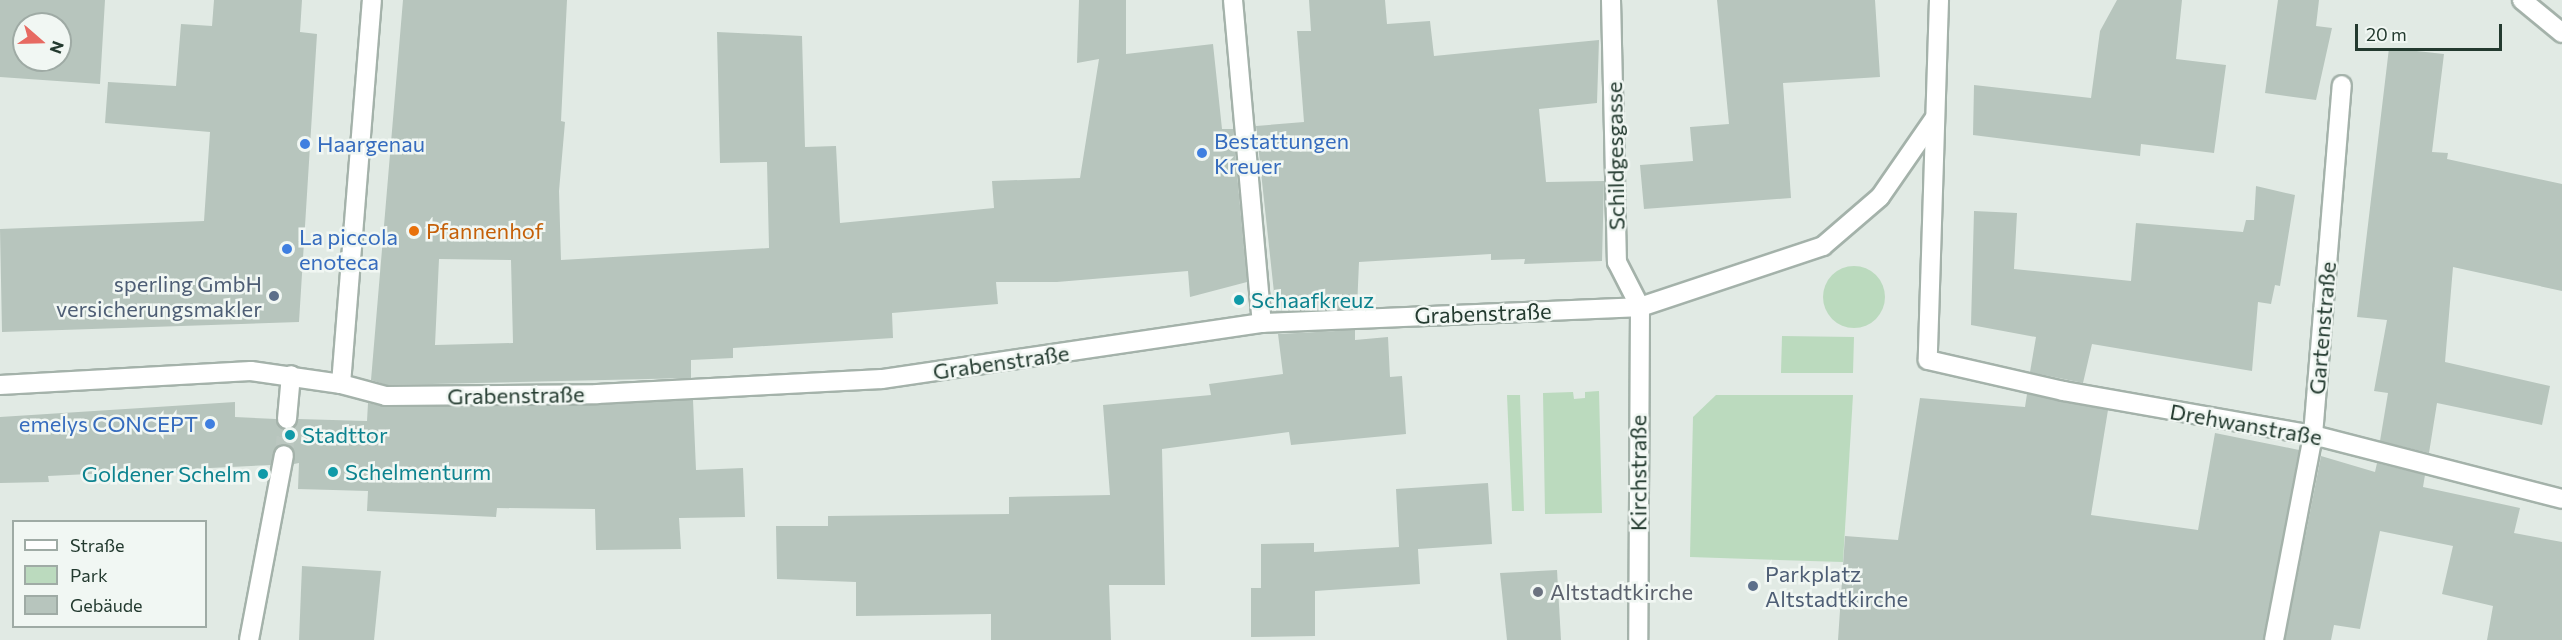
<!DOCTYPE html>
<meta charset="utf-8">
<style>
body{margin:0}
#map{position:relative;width:2562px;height:640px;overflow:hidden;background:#e1eae4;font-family:Commissioner,sans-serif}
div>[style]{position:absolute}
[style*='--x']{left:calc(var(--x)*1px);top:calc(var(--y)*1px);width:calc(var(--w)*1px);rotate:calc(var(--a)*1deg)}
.green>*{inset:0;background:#bbdabe}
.round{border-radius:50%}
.building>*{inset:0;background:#b7c5bd}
.minor-tunnel>*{height:18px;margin-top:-9px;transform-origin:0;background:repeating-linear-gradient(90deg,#bbc7c0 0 18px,transparent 0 27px)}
.roads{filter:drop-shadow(2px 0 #a4b2aa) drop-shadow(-2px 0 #a4b2aa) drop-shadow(0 2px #a4b2aa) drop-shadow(0 -2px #a4b2aa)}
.minor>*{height:18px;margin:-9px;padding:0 9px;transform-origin:9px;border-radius:9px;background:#fff}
.dots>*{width:16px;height:16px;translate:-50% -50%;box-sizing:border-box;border:3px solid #f1f7f3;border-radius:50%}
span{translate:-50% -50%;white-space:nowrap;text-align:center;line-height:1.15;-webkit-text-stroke:5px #f1f7f3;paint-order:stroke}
.shop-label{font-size:22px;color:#366cbe}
.left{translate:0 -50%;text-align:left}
.right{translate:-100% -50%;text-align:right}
.street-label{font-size:22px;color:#233a2f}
.food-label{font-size:22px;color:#c56008}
.service-label{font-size:22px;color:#4e5e75}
.culture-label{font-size:22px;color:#0d838f}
.worship-label{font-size:22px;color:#5b616d}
.legend{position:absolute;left:12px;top:520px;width:195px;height:108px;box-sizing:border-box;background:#f1f7f3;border:2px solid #9faba5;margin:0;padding:8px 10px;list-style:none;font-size:18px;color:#233a2f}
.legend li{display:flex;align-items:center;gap:12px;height:30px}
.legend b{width:30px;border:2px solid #9faba5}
.north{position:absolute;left:12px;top:12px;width:60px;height:60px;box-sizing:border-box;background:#f1f7f3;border:2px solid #9faba5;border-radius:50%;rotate:110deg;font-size:16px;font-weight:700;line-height:24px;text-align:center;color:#233a2f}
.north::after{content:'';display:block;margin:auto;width:21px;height:27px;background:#e76a62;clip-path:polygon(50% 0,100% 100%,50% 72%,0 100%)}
.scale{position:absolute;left:2355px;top:24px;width:147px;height:27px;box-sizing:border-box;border:3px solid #233a2f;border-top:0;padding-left:8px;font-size:18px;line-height:21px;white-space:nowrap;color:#233a2f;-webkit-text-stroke:4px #f1f7f3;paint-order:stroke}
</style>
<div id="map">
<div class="green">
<div class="round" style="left:1823px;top:266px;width:62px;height:62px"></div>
<div style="clip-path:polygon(1782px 336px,1854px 337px,1853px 373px,1781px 373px)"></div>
<div style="clip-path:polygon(1599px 391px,1602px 513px,1545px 514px,1543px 393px,1573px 392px,1574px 399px,1585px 398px,1585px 392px)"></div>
<div style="clip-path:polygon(1507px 395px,1520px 395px,1524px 511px,1512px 511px)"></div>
<div style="clip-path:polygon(1716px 395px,1853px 395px,1843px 562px,1690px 557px,1693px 417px)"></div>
</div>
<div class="building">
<div style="clip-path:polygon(evenodd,0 0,105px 0,100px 84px,0 77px,0 0,24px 24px,60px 24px,60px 60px,24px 60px,24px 24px)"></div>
<div style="clip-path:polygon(214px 0,302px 0,300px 32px,317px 34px,299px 322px,2px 332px,0 229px,204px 221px,210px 132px,105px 123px,108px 82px,176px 86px,181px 24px,212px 26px)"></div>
<div style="clip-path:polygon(evenodd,403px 0,567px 0,561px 121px,565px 122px,559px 191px,561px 260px,769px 248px,767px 162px,720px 163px,717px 32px,802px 36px,805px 147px,836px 146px,840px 223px,994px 208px,992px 181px,1080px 178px,1099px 59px,1077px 63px,1079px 0,1126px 0,1126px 54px,1213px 44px,1222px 129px,1233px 129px,1247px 282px,1190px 297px,1188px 271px,1057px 282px,996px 282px,998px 304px,892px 313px,893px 338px,733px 348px,733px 358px,691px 360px,691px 378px,387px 385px,371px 380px,403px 0,439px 259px,511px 260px,513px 343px,435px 345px,439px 259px)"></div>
<div style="clip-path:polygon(1309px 0,1385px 0,1387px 24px,1430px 21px,1434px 56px,1599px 40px,1597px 103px,1539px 109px,1546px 182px,1604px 181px,1602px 261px,1524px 264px,1525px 259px,1491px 260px,1491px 254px,1359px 262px,1357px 308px,1276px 311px,1256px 126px,1304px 122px,1297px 31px,1311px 31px)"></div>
<div style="clip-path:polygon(1717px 0,1875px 0,1880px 77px,1783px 83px,1791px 198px,1644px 209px,1640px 165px,1693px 161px,1690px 127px,1729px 124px)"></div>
<div style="clip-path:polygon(2117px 0,2182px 0,2176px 59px,2226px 65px,2214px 153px,2141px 144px,2140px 156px,1973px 135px,1974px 85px,2091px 98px,2100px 31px)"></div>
<div style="clip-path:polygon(2278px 0,2319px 0,2316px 26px,2332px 28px,2316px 100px,2265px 93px)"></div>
<div style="clip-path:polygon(2389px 48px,2444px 54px,2432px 152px,2448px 153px,2447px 159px,2562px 184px,2562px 291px,2453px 267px,2445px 362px,2550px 386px,2542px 425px,2437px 403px,2429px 453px,2380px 441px,2388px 393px,2374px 391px,2387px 320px,2357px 317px)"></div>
<div style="clip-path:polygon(2256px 186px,2295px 195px,2280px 286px,2275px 285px,2271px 304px,2258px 302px,2252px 371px,2092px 344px,2083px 383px,2030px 372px,2036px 337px,1971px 325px,1974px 211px,2017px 213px,2014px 269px,2131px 281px,2136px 223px,2243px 232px,2246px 220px,2254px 220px)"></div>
<div style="clip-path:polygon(1355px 330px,1355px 340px,1388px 337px,1390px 377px,1402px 376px,1406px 434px,1291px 445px,1289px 432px,1162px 449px,1165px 585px,1109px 585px,1111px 640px,991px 640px,991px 614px,856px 616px,856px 582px,777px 579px,776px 526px,828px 526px,828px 516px,1009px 514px,1009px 497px,1110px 495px,1103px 405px,1211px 395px,1209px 384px,1283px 374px,1278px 334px)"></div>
<div style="clip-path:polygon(2027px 394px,2108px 410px,2091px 515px,2198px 530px,2215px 433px,2299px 450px,2263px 640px,1838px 640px,1845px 536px,1898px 540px,1920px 398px,2025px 407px)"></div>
<div style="clip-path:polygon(693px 400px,696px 470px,743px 468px,745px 517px,679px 518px,681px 549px,596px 550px,595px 509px,497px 508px,496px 517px,367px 511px,368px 491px,298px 489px,299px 463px,294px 464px,294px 451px,286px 444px,275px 448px,271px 465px,48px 476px,49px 482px,0 483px,0 417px,235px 402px,235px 417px,276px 419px,280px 428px,287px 430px,296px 426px,298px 419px,367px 421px,368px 403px,386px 407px)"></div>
<div style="clip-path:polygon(2321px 456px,2375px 472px,2377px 463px,2425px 475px,2423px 487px,2520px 508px,2514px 533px,2562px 542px,2562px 640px,2487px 640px,2493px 606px,2442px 594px,2453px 546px,2380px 531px,2360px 629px,2334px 625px,2331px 640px,2285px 640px)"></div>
<div style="clip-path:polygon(1488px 483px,1492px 544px,1418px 549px,1420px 584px,1315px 591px,1315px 636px,1251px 637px,1251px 588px,1261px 588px,1261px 544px,1314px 543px,1314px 552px,1399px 547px,1396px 489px)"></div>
<div style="clip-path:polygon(302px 566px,381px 571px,374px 640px,299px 640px)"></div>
<div style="clip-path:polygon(1557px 570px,1561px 640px,1507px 640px,1500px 573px)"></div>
</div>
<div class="minor-tunnel">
<div style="--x:284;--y:455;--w:36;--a:-85"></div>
</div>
<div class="roads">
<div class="minor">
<div style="--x:1233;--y:0;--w:324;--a:84.9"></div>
<div style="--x:1611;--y:0;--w:262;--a:88.7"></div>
<div style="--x:1617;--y:262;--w:51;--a:62.9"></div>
<div style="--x:1640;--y:307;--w:333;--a:90.3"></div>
<div style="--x:1939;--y:0;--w:360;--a:91.8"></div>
<div style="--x:1928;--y:360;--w:139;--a:12.9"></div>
<div style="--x:2063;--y:391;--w:254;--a:10"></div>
<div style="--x:2313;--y:435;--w:257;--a:14.4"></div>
<div style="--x:2522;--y:0;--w:52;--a:39.5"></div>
<div style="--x:341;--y:384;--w:385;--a:-85.4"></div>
<div style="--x:0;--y:385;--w:251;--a:-3.2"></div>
<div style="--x:251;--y:371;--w:91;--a:8.2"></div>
<div style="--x:341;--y:384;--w:47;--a:14.9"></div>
<div style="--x:386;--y:396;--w:211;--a:-0.5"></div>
<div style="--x:597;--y:394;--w:285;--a:-3"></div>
<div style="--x:882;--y:379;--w:384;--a:-8.4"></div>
<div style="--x:1262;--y:323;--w:378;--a:-2.4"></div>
<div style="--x:1640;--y:307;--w:193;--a:-18.4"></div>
<div style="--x:1823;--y:246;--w:75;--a:-40.7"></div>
<div style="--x:1880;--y:197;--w:95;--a:-55.3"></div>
<div style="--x:287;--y:419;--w:44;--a:-84.8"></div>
<div style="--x:249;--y:640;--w:188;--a:-79.3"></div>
<div style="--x:2274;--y:640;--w:209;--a:-79.2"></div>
<div style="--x:2313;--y:435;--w:351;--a:-85.3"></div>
</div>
</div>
<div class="dots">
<div style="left:305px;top:144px;background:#3f7fe0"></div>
<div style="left:1202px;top:153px;background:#3f7fe0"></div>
<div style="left:414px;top:231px;background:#e8710a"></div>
<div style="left:287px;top:249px;background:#3f7fe0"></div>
<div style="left:274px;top:296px;background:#5c6f8a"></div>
<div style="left:1239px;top:300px;background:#0f9aa8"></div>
<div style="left:210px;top:424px;background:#3f7fe0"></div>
<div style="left:290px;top:435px;background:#0f9aa8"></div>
<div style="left:333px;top:472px;background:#0f9aa8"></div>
<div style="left:263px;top:474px;background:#0f9aa8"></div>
<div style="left:1753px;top:586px;background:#5c6f8a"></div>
<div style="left:1538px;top:592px;background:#6b7280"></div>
</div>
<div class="shop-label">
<span class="left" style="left:1214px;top:153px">Bestattungen<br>Kreuer</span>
<span class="left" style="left:317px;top:144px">Haargenau</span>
<span class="left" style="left:299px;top:249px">La piccola<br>enoteca</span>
<span class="right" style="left:198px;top:424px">emelys CONCEPT</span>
</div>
<div class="street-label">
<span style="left:1615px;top:156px;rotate:-91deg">Schildgesgasse</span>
<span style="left:1483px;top:313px;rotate:-2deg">Grabenstraße</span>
<span style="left:2322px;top:328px;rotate:-85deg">Gartenstraße</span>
<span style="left:1001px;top:362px;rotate:-8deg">Grabenstraße</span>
<span style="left:516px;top:395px;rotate:-1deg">Grabenstraße</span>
<span style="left:2246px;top:424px;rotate:10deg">Drehwanstraße</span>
<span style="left:1638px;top:473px;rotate:-90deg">Kirchstraße</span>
</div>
<div class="food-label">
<span class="left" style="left:426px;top:231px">Pfannenhof</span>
</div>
<div class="service-label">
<span class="right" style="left:262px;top:296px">sperling GmbH<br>versicherungsmakler</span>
<span class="left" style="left:1765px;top:586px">Parkplatz<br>Altstadtkirche</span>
</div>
<div class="culture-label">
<span class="left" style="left:1251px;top:300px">Schaafkreuz</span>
<span class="left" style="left:302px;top:435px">Stadttor</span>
<span class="left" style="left:345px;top:472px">Schelmenturm</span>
<span class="right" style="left:251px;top:474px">Goldener Schelm</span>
</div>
<div class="worship-label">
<span class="left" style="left:1550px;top:592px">Altstadtkirche</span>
</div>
<ul class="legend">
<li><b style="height:8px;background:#fff"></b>Straße</li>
<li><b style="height:16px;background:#bbdabe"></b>Park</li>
<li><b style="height:16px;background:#b7c5bd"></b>Gebäude</li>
</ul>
<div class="north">N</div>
<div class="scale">20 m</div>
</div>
